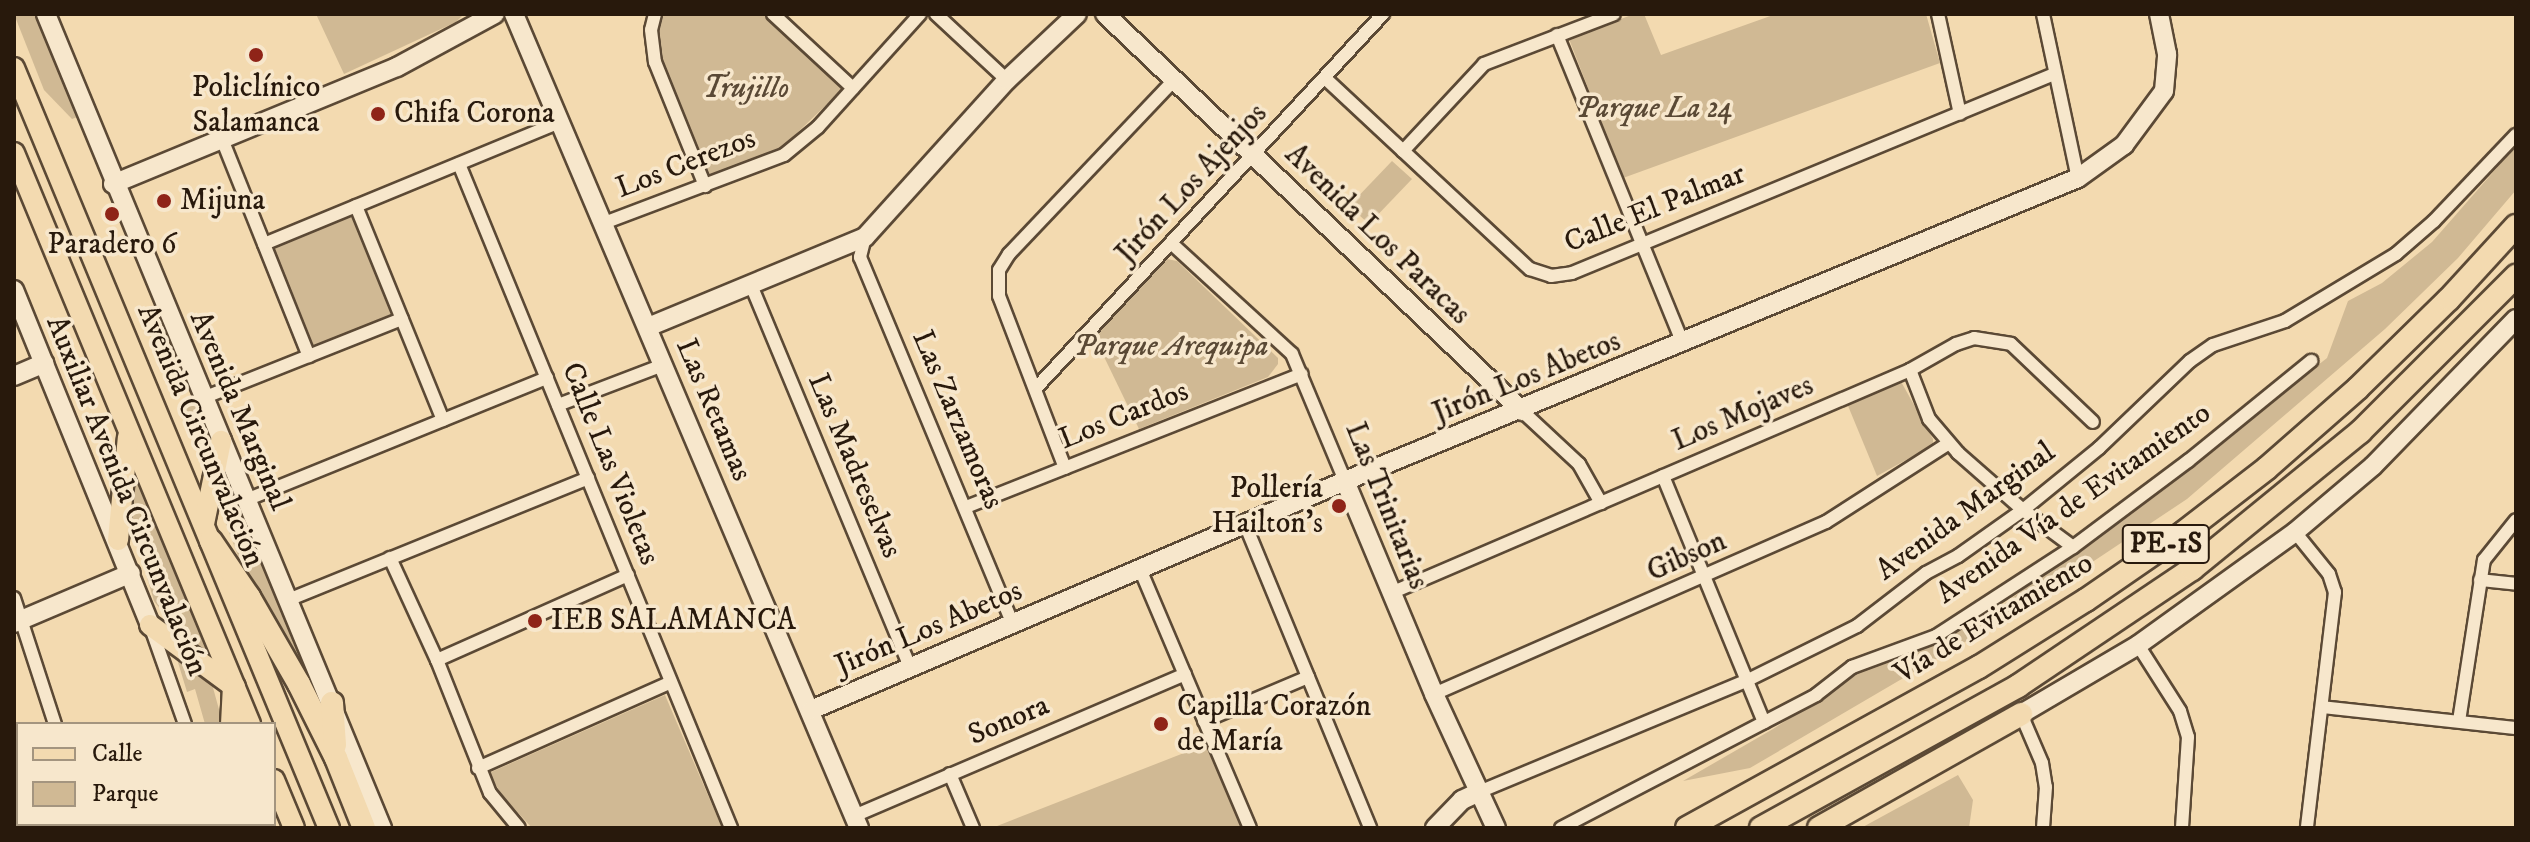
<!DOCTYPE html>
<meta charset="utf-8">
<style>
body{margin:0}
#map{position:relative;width:2530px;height:842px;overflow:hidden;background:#f3dab0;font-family:"IM FELL DW Pica",serif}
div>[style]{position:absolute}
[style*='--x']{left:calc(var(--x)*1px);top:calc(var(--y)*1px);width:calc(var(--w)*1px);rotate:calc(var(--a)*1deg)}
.green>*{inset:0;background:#d0b994}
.roads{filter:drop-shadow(2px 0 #5b4935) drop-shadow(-2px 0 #5b4935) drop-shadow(0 2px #5b4935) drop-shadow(0 -2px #5b4935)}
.street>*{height:12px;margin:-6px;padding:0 6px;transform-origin:6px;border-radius:6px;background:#f7e7cc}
.secondary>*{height:18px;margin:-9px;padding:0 9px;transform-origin:9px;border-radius:9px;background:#f7e7cc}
.primary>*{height:20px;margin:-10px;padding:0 10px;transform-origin:10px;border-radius:10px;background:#f3dab0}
.highway>*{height:22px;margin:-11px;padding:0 11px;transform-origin:11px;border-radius:11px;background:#f3dab0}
.dots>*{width:22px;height:22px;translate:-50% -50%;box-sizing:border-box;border:4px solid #f7e7cc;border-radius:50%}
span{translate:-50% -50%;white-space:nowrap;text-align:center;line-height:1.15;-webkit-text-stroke:7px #f7e7cc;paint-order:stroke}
.shield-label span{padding:2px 6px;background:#f7e7cc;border:2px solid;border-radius:6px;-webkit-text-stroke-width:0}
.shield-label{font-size:28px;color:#28190c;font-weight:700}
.poi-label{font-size:30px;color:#28190c}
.left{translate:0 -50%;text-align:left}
.right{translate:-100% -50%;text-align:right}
.park-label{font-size:30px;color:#5a4935;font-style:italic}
.street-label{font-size:30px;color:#28190c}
.frame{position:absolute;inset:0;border:16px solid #28190c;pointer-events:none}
.legend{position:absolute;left:16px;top:722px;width:260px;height:104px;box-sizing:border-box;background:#f7e7cc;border:2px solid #a4957f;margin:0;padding:10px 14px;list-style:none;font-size:24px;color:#28190c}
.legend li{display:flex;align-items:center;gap:16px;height:40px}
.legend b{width:40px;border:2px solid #a4957f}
</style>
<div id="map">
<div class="green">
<div style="clip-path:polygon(14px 14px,41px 14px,83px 115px,72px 119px,44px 90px)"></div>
<div style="clip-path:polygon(316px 14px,464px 14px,456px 22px,344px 74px)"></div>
<div style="clip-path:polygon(660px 14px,763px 14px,843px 89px,779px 150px,709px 178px,661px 58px,657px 30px)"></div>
<div style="clip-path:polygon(1634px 14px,1644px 14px,1661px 55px,1776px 14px,1926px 14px,1940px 63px,1623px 178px,1569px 39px)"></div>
<div style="clip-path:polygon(2516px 146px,2516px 190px,2458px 258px,2385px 329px,2187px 499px,2028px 605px,1750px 768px,1683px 781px,1773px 729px,1864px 670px,1897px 660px,2004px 604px,2165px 485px,2327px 358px,2348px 301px,2382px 283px,2432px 242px)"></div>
<div style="clip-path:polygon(1392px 161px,1412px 179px,1369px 224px,1349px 206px)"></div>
<div style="clip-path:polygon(353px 212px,397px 318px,311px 352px,268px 245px)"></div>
<div style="clip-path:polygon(1167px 259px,1177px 261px,1278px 358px,1278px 364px,1268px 377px,1139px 429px,1093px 334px)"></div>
<div style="clip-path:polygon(1899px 378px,1933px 439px,1933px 445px,1877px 476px,1846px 401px)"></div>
<div style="clip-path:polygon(180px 402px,194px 402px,324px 711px,249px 585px)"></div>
<div style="clip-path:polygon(134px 472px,160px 531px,213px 662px,176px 630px,154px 601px,131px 524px)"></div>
<div style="clip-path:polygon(173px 646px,212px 684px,223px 724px,205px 724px,195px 689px,187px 692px)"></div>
<div style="clip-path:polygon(665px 695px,722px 828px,532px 828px,501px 794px,489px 773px)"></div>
<div style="clip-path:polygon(1207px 744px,1245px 828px,992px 828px)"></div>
<div style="clip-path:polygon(1958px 775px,1973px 800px,1969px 828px,1861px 828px)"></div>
</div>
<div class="roads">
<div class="street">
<div style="--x:655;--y:14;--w:16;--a:104"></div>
<div style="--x:651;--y:30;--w:32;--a:83"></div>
<div style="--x:655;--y:62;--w:134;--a:68"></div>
<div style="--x:773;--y:14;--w:109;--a:42.8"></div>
<div style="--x:936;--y:14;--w:97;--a:42.9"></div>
<div style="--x:1938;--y:14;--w:102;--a:77.6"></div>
<div style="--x:2043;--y:14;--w:168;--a:78"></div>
<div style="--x:1557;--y:35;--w:334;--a:67.8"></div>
<div style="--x:1326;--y:79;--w:279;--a:43"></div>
<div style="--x:1530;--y:269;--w:22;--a:18"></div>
<div style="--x:1551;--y:276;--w:21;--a:-8"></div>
<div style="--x:1572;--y:273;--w:521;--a:-22.43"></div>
<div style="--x:222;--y:139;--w:234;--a:68.2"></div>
<div style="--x:1403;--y:151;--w:119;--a:-47"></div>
<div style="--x:1484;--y:64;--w:139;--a:-21"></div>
<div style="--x:459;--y:164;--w:718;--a:67.72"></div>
<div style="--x:356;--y:206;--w:231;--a:67.9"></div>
<div style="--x:604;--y:223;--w:192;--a:-20.7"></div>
<div style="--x:784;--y:155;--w:44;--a:-39.5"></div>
<div style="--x:818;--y:127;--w:152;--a:-47.9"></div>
<div style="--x:865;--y:237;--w:21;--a:104"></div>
<div style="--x:860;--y:257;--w:396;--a:67.4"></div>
<div style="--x:1171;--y:243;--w:164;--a:42.5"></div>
<div style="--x:1292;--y:354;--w:138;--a:67.3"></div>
<div style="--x:264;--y:244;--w:320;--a:-22.4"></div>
<div style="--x:751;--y:285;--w:414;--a:67.4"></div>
<div style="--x:1910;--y:370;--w:53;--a:68.8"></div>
<div style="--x:1929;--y:419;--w:45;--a:49.5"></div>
<div style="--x:1958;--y:453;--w:86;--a:41.2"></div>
<div style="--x:2023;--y:510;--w:62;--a:36.5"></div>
<div style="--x:1037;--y:387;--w:509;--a:-47.15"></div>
<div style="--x:203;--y:398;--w:214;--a:-21.7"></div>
<div style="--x:558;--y:405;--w:112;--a:-20.9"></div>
<div style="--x:1522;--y:411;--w:78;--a:42.9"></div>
<div style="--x:1579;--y:464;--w:45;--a:60.6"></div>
<div style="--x:1065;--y:468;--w:184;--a:-111"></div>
<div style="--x:999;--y:296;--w:26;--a:-90"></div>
<div style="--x:999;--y:270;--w:19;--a:-58"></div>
<div style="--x:1009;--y:254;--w:240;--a:-46.5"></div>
<div style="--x:1663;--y:476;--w:266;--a:67.7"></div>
<div style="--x:246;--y:500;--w:325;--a:-22.1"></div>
<div style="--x:966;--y:507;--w:361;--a:-21.6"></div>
<div style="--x:1245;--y:524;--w:329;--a:67.6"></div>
<div style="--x:2295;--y:532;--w:54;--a:51"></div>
<div style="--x:2329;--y:574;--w:19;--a:72"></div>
<div style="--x:2335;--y:592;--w:238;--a:96.8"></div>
<div style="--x:390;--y:558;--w:112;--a:65.3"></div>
<div style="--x:437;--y:660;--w:143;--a:68.3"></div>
<div style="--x:490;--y:793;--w:45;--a:50.4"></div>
<div style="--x:1140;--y:569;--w:281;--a:67"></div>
<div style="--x:2480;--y:580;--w:36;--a:6"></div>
<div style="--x:1391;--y:593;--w:565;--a:-23.25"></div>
<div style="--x:1910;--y:370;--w:53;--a:-29.5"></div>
<div style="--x:1956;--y:344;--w:19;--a:-18"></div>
<div style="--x:1974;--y:338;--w:37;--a:9"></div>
<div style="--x:2011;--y:344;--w:113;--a:43.6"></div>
<div style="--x:14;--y:598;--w:133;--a:72"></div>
<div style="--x:288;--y:600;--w:324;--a:-22.1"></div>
<div style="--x:151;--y:628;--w:102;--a:70.5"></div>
<div style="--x:2138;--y:645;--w:78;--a:57.5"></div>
<div style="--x:2180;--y:711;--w:27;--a:73"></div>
<div style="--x:2188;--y:737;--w:91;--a:93.8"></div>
<div style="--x:437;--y:660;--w:209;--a:-24"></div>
<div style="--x:1434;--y:694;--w:428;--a:-23.7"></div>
<div style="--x:1826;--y:522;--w:146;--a:-32.7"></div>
<div style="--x:2322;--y:707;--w:195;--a:6.2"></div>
<div style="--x:2021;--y:714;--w:53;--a:66.8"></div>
<div style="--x:2042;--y:763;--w:24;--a:81"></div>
<div style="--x:2046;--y:787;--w:41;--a:94.2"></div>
<div style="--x:1204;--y:721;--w:113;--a:-22.9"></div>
<div style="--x:2459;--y:721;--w:163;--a:-81.2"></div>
<div style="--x:2484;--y:560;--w:51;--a:-51.3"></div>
<div style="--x:14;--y:740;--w:4;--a:-27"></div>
<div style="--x:478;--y:768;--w:211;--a:-24"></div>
<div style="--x:950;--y:774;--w:59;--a:66.9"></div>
<div style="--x:1479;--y:792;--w:291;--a:-22.6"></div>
<div style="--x:1748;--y:680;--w:122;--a:-26.4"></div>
<div style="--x:1857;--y:626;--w:87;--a:-37.5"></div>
<div style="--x:1926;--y:573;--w:36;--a:-28"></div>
<div style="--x:1958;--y:556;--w:80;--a:-35.3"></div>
<div style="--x:2023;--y:510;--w:98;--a:-39.2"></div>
<div style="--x:2099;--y:448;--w:126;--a:-43.7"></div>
<div style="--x:2190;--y:361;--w:28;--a:-35"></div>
<div style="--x:2213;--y:345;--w:76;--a:-18.4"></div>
<div style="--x:2285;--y:321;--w:130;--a:-31.1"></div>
<div style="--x:2396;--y:254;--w:50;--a:-41"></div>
<div style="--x:2434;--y:221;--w:119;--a:-46.4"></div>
<div style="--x:854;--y:816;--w:360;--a:-23.2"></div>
<div style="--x:42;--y:828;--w:4;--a:-63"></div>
<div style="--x:182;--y:828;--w:4;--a:-76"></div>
<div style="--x:1561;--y:828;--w:288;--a:-27.5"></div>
<div style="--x:1816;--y:695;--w:46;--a:-37.9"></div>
<div style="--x:1852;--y:667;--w:90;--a:-20.3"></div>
<div style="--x:1936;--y:636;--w:163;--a:-33"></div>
<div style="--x:2073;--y:547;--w:144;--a:-36.8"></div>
<div style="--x:2188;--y:461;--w:159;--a:-39.1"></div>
</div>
<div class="secondary">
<div style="--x:46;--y:14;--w:881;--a:67.57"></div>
<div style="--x:514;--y:14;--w:884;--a:67.03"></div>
<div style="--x:1105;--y:14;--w:576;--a:43.59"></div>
<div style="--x:113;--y:184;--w:307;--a:-22.4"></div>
<div style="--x:397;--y:67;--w:111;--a:-28.4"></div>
<div style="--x:14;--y:290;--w:362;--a:67.9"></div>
<div style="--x:648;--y:327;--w:235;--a:-22.5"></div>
<div style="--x:865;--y:237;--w:212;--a:-47.9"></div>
<div style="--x:1007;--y:80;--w:96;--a:-43.3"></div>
<div style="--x:14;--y:376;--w:33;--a:-23"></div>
<div style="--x:1345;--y:481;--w:231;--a:67.3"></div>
<div style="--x:1434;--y:694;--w:148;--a:65.2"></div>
<div style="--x:14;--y:623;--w:127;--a:-23.1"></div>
<div style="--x:811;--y:710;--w:581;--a:-23.21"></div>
<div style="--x:1345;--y:481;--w:793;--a:-22.46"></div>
<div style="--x:2078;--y:178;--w:57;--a:-35.7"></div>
<div style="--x:2124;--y:145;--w:67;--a:-53.5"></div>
<div style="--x:2164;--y:91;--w:37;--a:-85"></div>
<div style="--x:2167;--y:54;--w:41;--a:-101.3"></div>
<div style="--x:2021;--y:714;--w:136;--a:-30.5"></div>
<div style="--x:2138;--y:645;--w:193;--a:-35.7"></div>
<div style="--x:2295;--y:532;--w:102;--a:-40.2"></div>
<div style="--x:2373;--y:466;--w:205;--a:-45.8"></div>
<div style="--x:1435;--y:828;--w:39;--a:-46"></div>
<div style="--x:1462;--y:800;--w:19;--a:-25"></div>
</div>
<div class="primary">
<div style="--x:14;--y:68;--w:823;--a:67.49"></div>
<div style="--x:14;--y:153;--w:618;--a:67.54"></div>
<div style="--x:204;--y:524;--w:85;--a:-78.4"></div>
<div style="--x:118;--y:540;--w:103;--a:-84.5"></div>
<div style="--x:150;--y:625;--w:104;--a:36.4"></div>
<div style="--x:274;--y:780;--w:52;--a:67.4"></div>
<div style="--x:240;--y:824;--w:4;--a:90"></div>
</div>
<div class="highway">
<div style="--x:211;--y:541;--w:68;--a:55.8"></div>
<div style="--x:249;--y:597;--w:100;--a:60.1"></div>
<div style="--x:299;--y:684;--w:83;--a:63.4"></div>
<div style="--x:336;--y:758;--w:75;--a:68.2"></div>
<div style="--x:332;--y:703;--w:42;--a:85.9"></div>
<div style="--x:232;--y:724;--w:37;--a:-87"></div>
<div style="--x:213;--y:828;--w:4;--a:-76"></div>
<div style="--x:1687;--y:828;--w:333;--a:-28.9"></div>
<div style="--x:1979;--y:667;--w:126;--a:-32.1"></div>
<div style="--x:2086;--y:600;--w:118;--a:-34.6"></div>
<div style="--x:2183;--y:533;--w:106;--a:-37.7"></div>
<div style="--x:2267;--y:468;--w:121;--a:-41.3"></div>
<div style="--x:2358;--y:388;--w:127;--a:-44.4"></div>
<div style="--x:2449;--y:299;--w:99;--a:-47.5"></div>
<div style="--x:1761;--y:828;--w:294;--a:-28.9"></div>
<div style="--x:2018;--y:686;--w:210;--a:-33.9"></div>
<div style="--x:2192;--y:569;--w:217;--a:-39.2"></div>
<div style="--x:2360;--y:432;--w:221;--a:-45"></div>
<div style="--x:1819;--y:828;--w:232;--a:-29.4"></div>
</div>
</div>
<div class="dots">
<div style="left:256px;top:55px;background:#8f2418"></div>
<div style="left:378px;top:114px;background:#8f2418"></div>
<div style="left:164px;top:201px;background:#8f2418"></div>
<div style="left:112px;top:214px;background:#8f2418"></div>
<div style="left:1339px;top:506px;background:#8f2418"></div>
<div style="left:535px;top:621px;background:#8f2418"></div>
<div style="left:1161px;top:724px;background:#8f2418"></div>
</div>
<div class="shield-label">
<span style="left:2166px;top:544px">PE-1S</span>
</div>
<div class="poi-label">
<span style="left:256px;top:105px">Policlínico<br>Salamanca</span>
<span class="left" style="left:394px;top:114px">Chifa Corona</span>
<span class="left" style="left:180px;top:201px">Mijuna</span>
<span style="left:112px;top:245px">Paradero 6</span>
<span class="right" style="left:1323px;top:506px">Pollería<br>Hailton's</span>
<span class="left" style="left:551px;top:621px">IEB SALAMANCA</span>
<span class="left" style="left:1177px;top:724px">Capilla Corazón<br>de María</span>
</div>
<div class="park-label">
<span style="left:746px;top:89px">Trujillo</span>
<span style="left:1654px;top:109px">Parque La 24</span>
<span style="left:1171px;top:347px">Parque Arequipa</span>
</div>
<div class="street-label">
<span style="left:686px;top:164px;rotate:-21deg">Los Cerezos</span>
<span style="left:1192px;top:184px;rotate:-47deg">Jirón Los Ajenjos</span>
<span style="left:1655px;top:209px;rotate:-22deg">Calle El Palmar</span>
<span style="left:1377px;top:235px;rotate:44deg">Avenida Los Paracas</span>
<span style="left:1527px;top:378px;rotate:-22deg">Jirón Los Abetos</span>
<span style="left:713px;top:410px;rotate:67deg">Las Retamas</span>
<span style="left:239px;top:411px;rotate:67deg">Avenida Marginal</span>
<span style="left:1743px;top:414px;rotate:-23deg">Los Mojaves</span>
<span style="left:1124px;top:416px;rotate:-22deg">Los Cardos</span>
<span style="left:957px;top:420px;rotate:67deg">Las Zarzamoras</span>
<span style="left:200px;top:436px;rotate:67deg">Avenida Circunvalación</span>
<span style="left:610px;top:464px;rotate:68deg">Calle Las Violetas</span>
<span style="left:854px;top:466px;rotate:67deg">Las Madreselvas</span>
<span style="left:126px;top:496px;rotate:68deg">Auxiliar Avenida Circunvalación</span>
<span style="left:2074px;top:504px;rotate:-35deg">Avenida Vía de Evitamiento</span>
<span style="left:1386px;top:506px;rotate:68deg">Las Trinitarias</span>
<span style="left:1966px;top:512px;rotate:-36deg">Avenida Marginal</span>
<span style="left:1687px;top:557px;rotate:-24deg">Gibson</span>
<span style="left:1994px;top:619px;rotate:-31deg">Vía de Evitamiento</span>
<span style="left:929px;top:629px;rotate:-23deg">Jirón Los Abetos</span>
<span style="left:1009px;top:721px;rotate:-23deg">Sonora</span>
</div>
<div class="frame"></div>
<ul class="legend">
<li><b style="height:10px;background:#f3dab0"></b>Calle</li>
<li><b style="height:22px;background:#d0b994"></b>Parque</li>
</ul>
</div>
